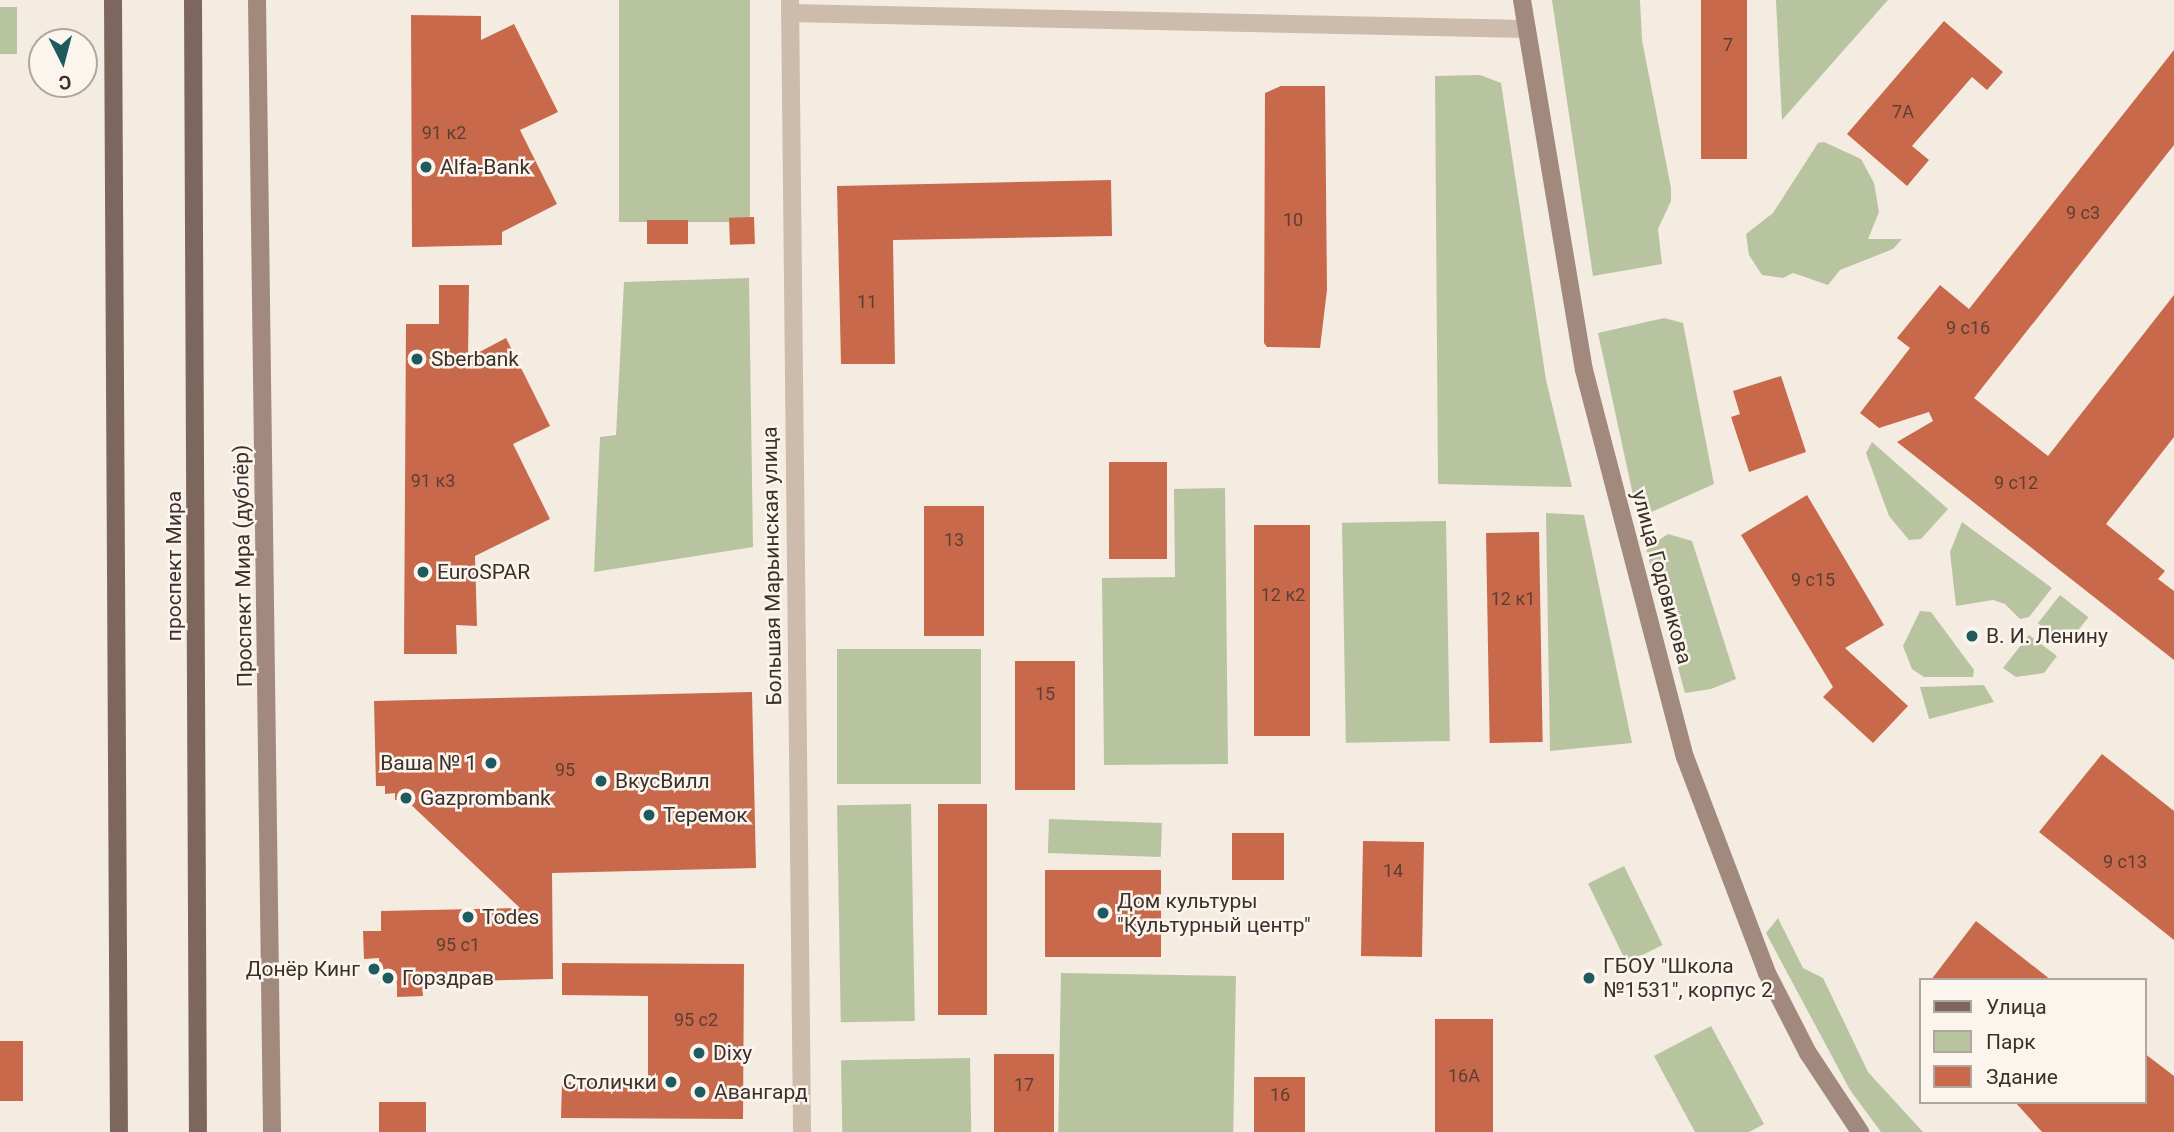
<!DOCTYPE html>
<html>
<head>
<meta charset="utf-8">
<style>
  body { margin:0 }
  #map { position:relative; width:2174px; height:1132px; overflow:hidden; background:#f4ebe1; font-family:Roboto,sans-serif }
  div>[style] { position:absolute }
  .green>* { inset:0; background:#b8c4a0; transform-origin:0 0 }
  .building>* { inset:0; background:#c8694b; transform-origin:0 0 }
  .street>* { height:18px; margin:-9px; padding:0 9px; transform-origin:9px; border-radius:9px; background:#cdbbac }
  .secondary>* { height:18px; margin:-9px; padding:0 9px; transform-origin:9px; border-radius:9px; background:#a18a7d }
  .primary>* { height:18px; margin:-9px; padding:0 9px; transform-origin:9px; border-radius:9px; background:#7d675c }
  .dots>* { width:19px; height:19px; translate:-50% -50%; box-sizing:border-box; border:4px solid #fbf5ee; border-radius:50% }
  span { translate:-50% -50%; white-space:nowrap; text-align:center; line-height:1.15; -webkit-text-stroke:5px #fbf5ee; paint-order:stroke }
  .number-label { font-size:18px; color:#5e3e33 }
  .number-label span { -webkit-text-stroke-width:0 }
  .poi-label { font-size:21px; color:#3b302b }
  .left { translate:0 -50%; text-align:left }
  .right { translate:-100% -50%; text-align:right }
  .street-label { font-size:21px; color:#3b302b }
  .legend { position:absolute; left:1919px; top:978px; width:228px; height:126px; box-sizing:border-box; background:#fbf5ee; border:2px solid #aea6a0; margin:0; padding:9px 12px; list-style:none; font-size:21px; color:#3b302b }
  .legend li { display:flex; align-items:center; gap:14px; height:35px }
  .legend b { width:35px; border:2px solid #aea6a0 }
  .north { position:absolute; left:28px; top:28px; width:70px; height:70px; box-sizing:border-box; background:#fbf5ee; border:2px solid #aea6a0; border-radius:50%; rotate:174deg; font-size:19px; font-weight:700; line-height:28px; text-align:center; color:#3b302b }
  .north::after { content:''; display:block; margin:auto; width:24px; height:32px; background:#1f5a5e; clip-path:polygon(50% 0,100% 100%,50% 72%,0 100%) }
</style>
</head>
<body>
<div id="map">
  <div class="green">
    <i style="left:619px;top:0;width:131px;height:222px"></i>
    <i style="clip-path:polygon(1552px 0,1640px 0,1642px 40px,1671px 188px,1671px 201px,1658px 229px,1662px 264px,1593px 276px)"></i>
    <i style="clip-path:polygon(1776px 0,1888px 0,1782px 120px)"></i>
    <i style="left:0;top:7px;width:17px;height:47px"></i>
    <i style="clip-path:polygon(1480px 75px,1501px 83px,1546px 380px,1572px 487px,1438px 484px,1435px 76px)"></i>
    <i style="clip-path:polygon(1824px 142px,1861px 159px,1874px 183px,1879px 212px,1868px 239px,1902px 239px,1893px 249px,1840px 270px,1828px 285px,1793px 273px,1783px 278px,1762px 275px,1749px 255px,1746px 234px,1773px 213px,1818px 143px)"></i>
    <i style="clip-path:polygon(749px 278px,753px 547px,594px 572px,600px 437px,616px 435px,624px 282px)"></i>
    <i style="clip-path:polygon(1664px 318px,1683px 323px,1714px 484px,1638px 518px,1598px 333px)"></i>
    <i style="clip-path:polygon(1872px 442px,1948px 509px,1921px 539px,1909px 540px,1889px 516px,1866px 453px)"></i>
    <i style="clip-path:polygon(1225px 488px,1228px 764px,1104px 765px,1102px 578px,1175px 577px,1174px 489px)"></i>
    <i style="clip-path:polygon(1546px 513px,1584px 515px,1632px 743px,1550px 751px)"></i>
    <i style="left:1446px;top:521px;width:220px;height:104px;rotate:89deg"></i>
    <i style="clip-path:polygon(1962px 522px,2052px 588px,2029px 617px,2020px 619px,2005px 604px,1993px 600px,1956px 606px,1950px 552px)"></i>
    <i style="clip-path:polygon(1668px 534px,1692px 541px,1736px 679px,1711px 689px,1685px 693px,1646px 549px)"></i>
    <i style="left:2060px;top:595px;width:36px;height:36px;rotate:38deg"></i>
    <i style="clip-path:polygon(1920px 611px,1931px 612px,1974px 670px,1973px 677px,1924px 677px,1912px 669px,1903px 646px)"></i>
    <i style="clip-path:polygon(2029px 635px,2057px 656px,2044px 673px,2016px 677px,2003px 668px)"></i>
    <i style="left:981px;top:649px;width:135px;height:144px;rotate:90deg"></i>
    <i style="clip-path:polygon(1984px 685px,1994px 702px,1929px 719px,1920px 687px)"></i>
    <i style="left:911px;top:804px;width:217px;height:74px;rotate:89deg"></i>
    <i style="left:1049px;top:819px;width:113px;height:34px;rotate:2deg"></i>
    <i style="left:1624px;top:866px;width:88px;height:40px;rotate:64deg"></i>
    <i style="clip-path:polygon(1778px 918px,1803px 968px,1823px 978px,1868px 1072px,1923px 1132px,1881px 1132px,1850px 1090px,1766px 933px)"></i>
    <i style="left:1061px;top:973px;width:175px;height:159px;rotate:1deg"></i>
    <i style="clip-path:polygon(1711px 1026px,1764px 1124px,1749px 1132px,1695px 1132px,1654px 1056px)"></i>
    <i style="left:970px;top:1058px;width:74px;height:129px;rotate:89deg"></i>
  </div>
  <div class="building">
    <i style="left:1701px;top:0;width:46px;height:159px"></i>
    <i style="clip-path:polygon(411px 15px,481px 16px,481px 40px,514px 24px,558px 112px,520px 130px,557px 204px,502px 232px,502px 245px,412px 247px)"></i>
    <i style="clip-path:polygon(1944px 21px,2003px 72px,1987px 90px,1972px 77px,1912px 146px,1929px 160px,1907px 186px,1847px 134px)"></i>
    <i style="clip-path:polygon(2174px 50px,2174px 145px,1974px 398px,2048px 456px,2174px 295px,2174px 437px,2106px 524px,2165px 571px,2158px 579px,2174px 591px,2174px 660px,1897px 442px,1933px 421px,1929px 412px,1879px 428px,1860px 413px,1910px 348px,1897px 338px,1940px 285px,1969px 309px)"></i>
    <i style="clip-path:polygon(1281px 86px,1325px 86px,1327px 290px,1320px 348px,1267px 347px,1264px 343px,1265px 93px)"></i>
    <i style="clip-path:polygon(1111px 180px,1112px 236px,893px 240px,895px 364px,841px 364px,837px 186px)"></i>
    <i style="left:754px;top:217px;width:27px;height:25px;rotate:88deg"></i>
    <i style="left:688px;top:220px;width:24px;height:41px;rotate:90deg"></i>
    <i style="clip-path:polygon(439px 285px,469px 285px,468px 358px,506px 338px,550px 426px,513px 444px,550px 519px,475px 556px,477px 626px,456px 625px,457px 654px,404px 654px,406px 324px,439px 324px)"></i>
    <i style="clip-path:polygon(1781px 376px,1806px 452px,1749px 472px,1731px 417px,1740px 414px,1733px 391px)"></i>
    <i style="left:1109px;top:462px;width:58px;height:97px"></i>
    <i style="clip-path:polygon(1807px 495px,1884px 625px,1845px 648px,1908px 706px,1873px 743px,1823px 697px,1833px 687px,1741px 535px)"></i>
    <i style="left:924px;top:506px;width:60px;height:130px"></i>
    <i style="left:1254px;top:525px;width:56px;height:211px"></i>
    <i style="left:1539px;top:532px;width:210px;height:53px;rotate:89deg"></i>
    <i style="left:1015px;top:661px;width:60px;height:129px"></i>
    <i style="clip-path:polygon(752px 692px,756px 868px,552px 873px,553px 979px,422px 982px,423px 996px,397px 997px,397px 983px,379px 983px,379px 958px,364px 959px,363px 931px,381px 931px,381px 911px,520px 908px,405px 799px,395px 800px,395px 793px,385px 794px,385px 786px,376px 786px,374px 701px)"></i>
    <i style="clip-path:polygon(2102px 754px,2174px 811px,2174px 940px,2039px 832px)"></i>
    <i style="left:987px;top:804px;width:211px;height:49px;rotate:90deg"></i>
    <i style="left:1232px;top:833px;width:52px;height:47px"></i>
    <i style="left:1363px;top:841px;width:61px;height:115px;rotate:1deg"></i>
    <i style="left:1045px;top:870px;width:116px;height:87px"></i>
    <i style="clip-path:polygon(1976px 921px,2051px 980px,1931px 980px)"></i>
    <i style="clip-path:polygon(562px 963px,744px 964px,743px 1119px,561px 1118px,562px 1082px,648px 1082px,648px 996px,562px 995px)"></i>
    <i style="left:1435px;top:1019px;width:58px;height:113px"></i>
    <i style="left:0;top:1041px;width:23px;height:60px"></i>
    <i style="clip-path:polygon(2144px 1053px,2174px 1076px,2174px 1132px,2042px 1132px,2015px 1102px,2144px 1102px)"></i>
    <i style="left:994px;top:1054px;width:60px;height:78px"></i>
    <i style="left:1254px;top:1077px;width:51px;height:55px"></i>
    <i style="left:379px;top:1102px;width:47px;height:30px"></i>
  </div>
  <div class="street">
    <i style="left:790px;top:0;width:1132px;rotate:89.39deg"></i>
    <i style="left:790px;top:13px;width:737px;rotate:1.24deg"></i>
  </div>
  <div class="secondary">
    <i style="left:257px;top:0;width:1132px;rotate:89.24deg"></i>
    <i style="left:1522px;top:0;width:375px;rotate:80.5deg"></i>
    <i style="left:1584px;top:370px;width:400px;rotate:75.4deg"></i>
    <i style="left:1685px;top:757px;width:231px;rotate:69.2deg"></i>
    <i style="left:1767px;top:973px;width:90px;rotate:62.9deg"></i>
    <i style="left:1808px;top:1053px;width:95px;rotate:56.6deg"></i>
  </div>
  <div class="primary">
    <i style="left:113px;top:0;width:1132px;rotate:89.7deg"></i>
    <i style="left:193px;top:0;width:1132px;rotate:89.75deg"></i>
  </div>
  <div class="dots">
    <i style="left:426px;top:167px;background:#1f5a5e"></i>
    <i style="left:417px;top:359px;background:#1f5a5e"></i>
    <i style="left:423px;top:572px;background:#1f5a5e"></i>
    <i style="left:1972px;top:636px;background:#1f5a5e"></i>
    <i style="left:491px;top:763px;background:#1f5a5e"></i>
    <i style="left:601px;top:781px;background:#1f5a5e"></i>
    <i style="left:406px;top:798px;background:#1f5a5e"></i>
    <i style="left:649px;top:815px;background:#1f5a5e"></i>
    <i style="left:1103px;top:913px;background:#1f5a5e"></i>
    <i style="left:468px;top:917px;background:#1f5a5e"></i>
    <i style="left:374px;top:969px;background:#1f5a5e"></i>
    <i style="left:388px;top:978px;background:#1f5a5e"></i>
    <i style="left:1589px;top:978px;background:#1f5a5e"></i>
    <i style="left:699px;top:1053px;background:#1f5a5e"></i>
    <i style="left:671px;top:1082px;background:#1f5a5e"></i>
    <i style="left:700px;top:1092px;background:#1f5a5e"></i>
  </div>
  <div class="number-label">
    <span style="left:1728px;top:45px">7</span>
    <span style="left:1903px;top:112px">7А</span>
    <span style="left:444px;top:133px">91 к2</span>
    <span style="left:2083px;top:213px">9 с3</span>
    <span style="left:1293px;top:220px">10</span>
    <span style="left:867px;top:302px">11</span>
    <span style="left:1968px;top:328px">9 с16</span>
    <span style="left:433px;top:481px">91 к3</span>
    <span style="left:2016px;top:483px">9 с12</span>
    <span style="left:954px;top:540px">13</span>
    <span style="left:1813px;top:580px">9 с15</span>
    <span style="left:1283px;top:595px">12 к2</span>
    <span style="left:1513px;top:599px">12 к1</span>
    <span style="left:1045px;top:694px">15</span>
    <span style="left:565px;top:770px">95</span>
    <span style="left:2125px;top:862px">9 с13</span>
    <span style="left:1393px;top:871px">14</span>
    <span style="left:458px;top:945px">95 с1</span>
    <span style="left:696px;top:1020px">95 с2</span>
    <span style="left:1464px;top:1076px">16А</span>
    <span style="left:1024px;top:1085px">17</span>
    <span style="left:1280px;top:1095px">16</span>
  </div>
  <div class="poi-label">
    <span class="left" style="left:440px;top:167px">Alfa-Bank</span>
    <span class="left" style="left:431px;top:359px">Sberbank</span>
    <span class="left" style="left:437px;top:572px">EuroSPAR</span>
    <span class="left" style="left:1986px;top:636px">В. И. Ленину</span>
    <span class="right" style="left:477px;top:763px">Ваша № 1</span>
    <span class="left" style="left:615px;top:781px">ВкусВилл</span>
    <span class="left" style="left:420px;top:798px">Gazprombank</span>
    <span class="left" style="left:663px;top:815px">Теремок</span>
    <span class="left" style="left:1117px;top:913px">Дом культуры<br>"Культурный центр"</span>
    <span class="left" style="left:482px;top:917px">Todes</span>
    <span class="left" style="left:1603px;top:978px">ГБОУ "Школа<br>№1531", корпус 2</span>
    <span class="right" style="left:360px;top:969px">Донёр Кинг</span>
    <span class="left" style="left:402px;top:978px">Горздрав</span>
    <span class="left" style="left:713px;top:1053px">Dixy</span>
    <span class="right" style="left:657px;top:1082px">Столички</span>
    <span class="left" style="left:714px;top:1092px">Авангард</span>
  </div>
  <div class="street-label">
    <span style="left:174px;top:566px;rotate:-90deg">проспект Мира</span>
    <span style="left:243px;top:566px;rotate:-91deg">Проспект Мира (дублёр)</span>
    <span style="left:772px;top:566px;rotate:-91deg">Большая Марьинская улица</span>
    <span style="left:1662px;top:577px;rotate:75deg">улица Годовикова</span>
  </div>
  <ul class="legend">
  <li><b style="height:9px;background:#7d675c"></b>Улица</li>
  <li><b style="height:19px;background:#b8c4a0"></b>Парк</li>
  <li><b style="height:19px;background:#c8694b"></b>Здание</li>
  </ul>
  <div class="north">С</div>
</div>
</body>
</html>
